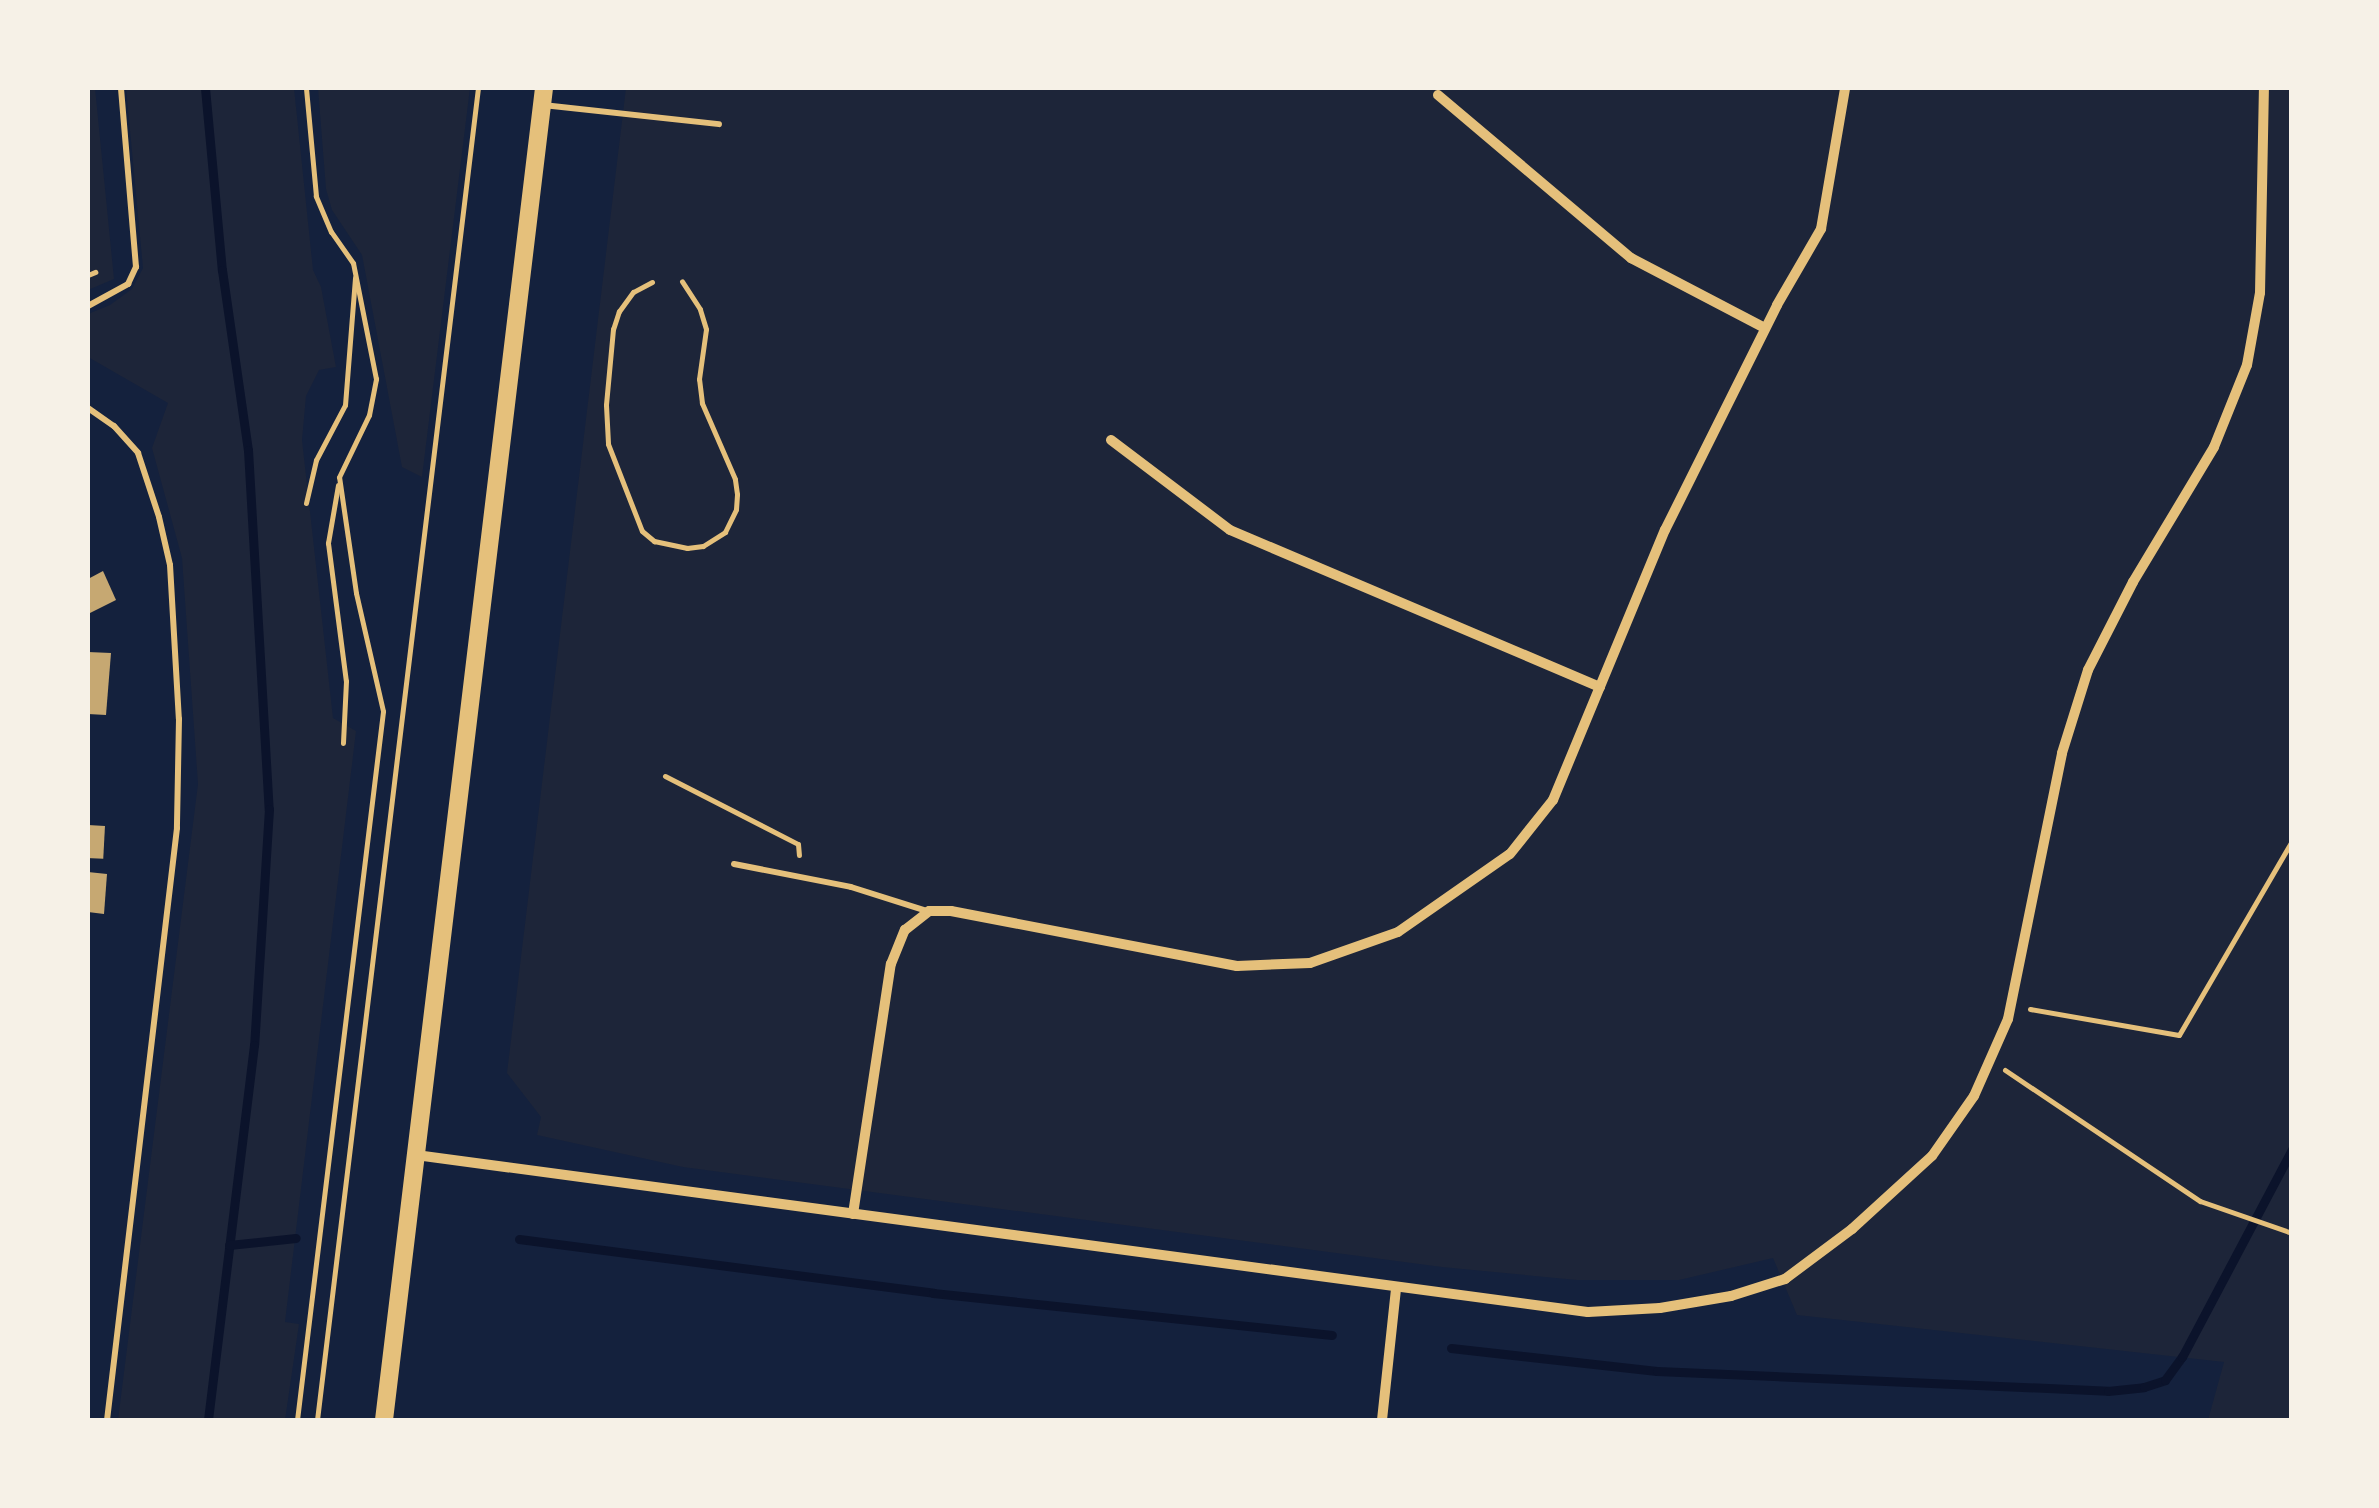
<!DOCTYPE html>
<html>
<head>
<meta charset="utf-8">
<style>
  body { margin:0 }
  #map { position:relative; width:2379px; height:1508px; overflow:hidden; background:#14213d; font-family:"Times New Roman",serif }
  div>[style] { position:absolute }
  .green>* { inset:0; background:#1d2539 }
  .stream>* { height:9px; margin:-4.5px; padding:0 4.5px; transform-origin:4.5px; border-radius:4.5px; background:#0b132b }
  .building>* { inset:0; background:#c6a872; transform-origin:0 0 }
  .path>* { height:5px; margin:-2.5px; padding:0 2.5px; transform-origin:2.5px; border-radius:2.5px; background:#e5c07b }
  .service>* { height:6px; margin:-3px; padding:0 3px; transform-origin:3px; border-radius:3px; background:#e5c07b }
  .minor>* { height:10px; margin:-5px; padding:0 5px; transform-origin:5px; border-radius:5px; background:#e5c07b }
  .secondary>* { height:18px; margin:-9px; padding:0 9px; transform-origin:9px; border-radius:9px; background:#e5c07b }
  span { translate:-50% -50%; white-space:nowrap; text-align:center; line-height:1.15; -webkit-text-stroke:8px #f6f1e7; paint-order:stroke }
  .frame { position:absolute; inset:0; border:90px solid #f6f1e7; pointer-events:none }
</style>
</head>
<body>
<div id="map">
  <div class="green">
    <i style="clip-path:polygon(88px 88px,95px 88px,114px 279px,88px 290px)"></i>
    <i style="clip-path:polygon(126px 88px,294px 88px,313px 270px,321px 287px,336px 367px,319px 370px,306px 396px,302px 440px,333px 718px,356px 731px,285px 1322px,299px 1324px,285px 1420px,118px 1420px,198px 784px,182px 558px,152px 448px,168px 403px,88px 357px,88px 314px,110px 305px,132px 289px,143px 268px)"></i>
    <i style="clip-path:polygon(318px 88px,470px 88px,422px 477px,402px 467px,362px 255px,332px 210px,326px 189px)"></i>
    <i style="clip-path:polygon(626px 88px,2291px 88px,2291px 1420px,2208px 1420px,2224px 1362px,1797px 1315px,1773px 1258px,1679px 1280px,1577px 1280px,1442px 1267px,683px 1167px,537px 1135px,541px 1117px,507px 1073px)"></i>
  </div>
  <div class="stream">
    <i style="left:205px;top:88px;width:183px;rotate:84.7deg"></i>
    <i style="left:222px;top:270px;width:182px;rotate:81.8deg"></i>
    <i style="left:248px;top:450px;width:360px;rotate:86.7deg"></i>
    <i style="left:269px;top:809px;width:236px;rotate:93.6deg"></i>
    <i style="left:254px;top:1045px;width:378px;rotate:97deg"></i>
    <i style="left:519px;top:1239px;width:418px;rotate:7.4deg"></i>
    <i style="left:933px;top:1293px;width:401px;rotate:6deg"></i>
    <i style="left:229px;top:1245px;width:67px;rotate:-6deg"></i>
    <i style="left:1451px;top:1348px;width:207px;rotate:6.4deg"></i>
    <i style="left:1657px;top:1371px;width:451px;rotate:2.5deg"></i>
    <i style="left:2108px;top:1391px;width:36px;rotate:-6deg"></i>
    <i style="left:2144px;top:1387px;width:22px;rotate:-18deg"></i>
    <i style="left:2165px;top:1380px;width:29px;rotate:-54deg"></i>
    <i style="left:2182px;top:1357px;width:235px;rotate:-62.1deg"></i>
  </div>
  <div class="building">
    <i style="clip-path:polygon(103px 571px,116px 600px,88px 614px,88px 579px)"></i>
    <i style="clip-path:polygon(88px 652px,111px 653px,106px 715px,88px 714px)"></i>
    <i style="left:88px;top:825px;width:17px;height:33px;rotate:3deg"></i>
    <i style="clip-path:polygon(88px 872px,107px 874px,104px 914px,88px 912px)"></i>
  </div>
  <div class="path">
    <i style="left:88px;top:275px;width:8px;rotate:-23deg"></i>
    <i style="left:652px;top:282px;width:21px;rotate:152deg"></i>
    <i style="left:633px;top:292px;width:24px;rotate:126deg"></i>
    <i style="left:619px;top:311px;width:19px;rotate:108deg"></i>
    <i style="left:613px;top:329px;width:76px;rotate:95.3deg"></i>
    <i style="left:606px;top:405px;width:39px;rotate:87deg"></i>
    <i style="left:608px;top:444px;width:93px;rotate:68.7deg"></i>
    <i style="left:642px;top:531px;width:16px;rotate:40deg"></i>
    <i style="left:654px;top:541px;width:34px;rotate:12deg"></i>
    <i style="left:687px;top:548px;width:16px;rotate:-7deg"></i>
    <i style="left:703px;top:546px;width:26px;rotate:-32deg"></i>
    <i style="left:725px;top:532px;width:25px;rotate:-64deg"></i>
    <i style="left:736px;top:509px;width:15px;rotate:-86deg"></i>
    <i style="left:737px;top:494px;width:15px;rotate:-98deg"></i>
    <i style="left:735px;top:479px;width:83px;rotate:-113.5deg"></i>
    <i style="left:702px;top:403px;width:24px;rotate:-97deg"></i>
    <i style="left:699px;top:379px;width:50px;rotate:-82deg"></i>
    <i style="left:706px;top:329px;width:21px;rotate:-107deg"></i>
    <i style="left:700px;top:309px;width:33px;rotate:-123deg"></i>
    <i style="left:338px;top:485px;width:59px;rotate:99.8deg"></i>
    <i style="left:328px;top:543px;width:139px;rotate:82.6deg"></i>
    <i style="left:346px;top:681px;width:62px;rotate:92.8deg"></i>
    <i style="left:306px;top:503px;width:44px;rotate:-76.9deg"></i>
    <i style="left:316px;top:460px;width:62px;rotate:-62.2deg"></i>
    <i style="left:345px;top:405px;width:128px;rotate:-85.5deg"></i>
    <i style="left:665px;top:776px;width:149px;rotate:27.1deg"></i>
    <i style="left:798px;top:844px;width:11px;rotate:85deg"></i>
    <i style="left:2030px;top:1009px;width:151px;rotate:9.9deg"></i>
    <i style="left:2179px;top:1035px;width:225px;rotate:-59.8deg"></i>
    <i style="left:2005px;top:1070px;width:235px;rotate:33.9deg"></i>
    <i style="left:2200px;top:1201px;width:97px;rotate:19.2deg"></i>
    <i style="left:297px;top:1420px;width:714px;rotate:-83.08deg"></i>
    <i style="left:383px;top:711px;width:121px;rotate:-102.9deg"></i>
    <i style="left:356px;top:593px;width:117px;rotate:-98.3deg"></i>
    <i style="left:339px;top:477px;width:69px;rotate:-64.2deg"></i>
    <i style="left:369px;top:415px;width:37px;rotate:-79deg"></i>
    <i style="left:376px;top:379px;width:118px;rotate:-101.2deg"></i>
    <i style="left:353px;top:263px;width:38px;rotate:-125deg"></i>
    <i style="left:331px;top:232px;width:39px;rotate:-113deg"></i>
    <i style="left:316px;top:196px;width:108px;rotate:-95.3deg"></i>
    <i style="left:317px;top:1420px;width:1342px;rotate:-83.11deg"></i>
  </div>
  <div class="service">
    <i style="left:543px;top:105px;width:177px;rotate:6.2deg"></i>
    <i style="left:88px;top:306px;width:46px;rotate:-28.8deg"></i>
    <i style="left:128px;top:284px;width:19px;rotate:-65deg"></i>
    <i style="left:136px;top:267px;width:180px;rotate:-94.8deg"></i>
    <i style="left:88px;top:408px;width:32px;rotate:35deg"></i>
    <i style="left:114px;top:426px;width:36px;rotate:48deg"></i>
    <i style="left:138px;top:453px;width:67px;rotate:71.8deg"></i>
    <i style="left:159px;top:517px;width:49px;rotate:77.1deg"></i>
    <i style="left:170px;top:565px;width:154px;rotate:86.7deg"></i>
    <i style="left:179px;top:719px;width:109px;rotate:91.1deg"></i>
    <i style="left:177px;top:828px;width:596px;rotate:96.74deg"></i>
    <i style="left:734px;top:864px;width:119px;rotate:11.1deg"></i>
    <i style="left:851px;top:887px;width:80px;rotate:17.5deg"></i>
  </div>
  <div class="minor">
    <i style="left:1438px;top:95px;width:253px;rotate:40.2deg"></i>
    <i style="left:1631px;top:258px;width:151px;rotate:27.6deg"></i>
    <i style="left:1111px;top:440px;width:149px;rotate:37.1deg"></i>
    <i style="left:1230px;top:530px;width:402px;rotate:23deg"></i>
    <i style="left:416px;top:1155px;width:1182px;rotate:7.63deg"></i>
    <i style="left:1588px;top:1312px;width:72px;rotate:-3.2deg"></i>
    <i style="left:1660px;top:1308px;width:72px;rotate:-9.6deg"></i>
    <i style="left:1731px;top:1296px;width:57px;rotate:-17.5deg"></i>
    <i style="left:1785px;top:1279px;width:84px;rotate:-36.7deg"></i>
    <i style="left:1852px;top:1229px;width:108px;rotate:-42.4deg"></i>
    <i style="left:1932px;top:1156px;width:73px;rotate:-55deg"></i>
    <i style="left:1974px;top:1096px;width:84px;rotate:-66.2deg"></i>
    <i style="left:2008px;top:1019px;width:271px;rotate:-78.5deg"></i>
    <i style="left:2062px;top:753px;width:87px;rotate:-72.6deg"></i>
    <i style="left:2088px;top:670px;width:99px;rotate:-62.9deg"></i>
    <i style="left:2133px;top:582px;width:157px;rotate:-59deg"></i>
    <i style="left:2214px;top:447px;width:88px;rotate:-68.1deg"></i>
    <i style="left:2247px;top:365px;width:73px;rotate:-79.8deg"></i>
    <i style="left:2260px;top:293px;width:205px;rotate:-88.9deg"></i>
    <i style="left:853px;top:1214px;width:253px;rotate:-81.4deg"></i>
    <i style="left:891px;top:964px;width:37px;rotate:-68deg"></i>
    <i style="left:905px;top:930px;width:31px;rotate:-38deg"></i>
    <i style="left:929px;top:911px;width:22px"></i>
    <i style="left:951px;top:911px;width:291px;rotate:10.9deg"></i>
    <i style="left:1237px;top:966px;width:73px;rotate:-2.4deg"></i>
    <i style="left:1310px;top:963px;width:93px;rotate:-19.4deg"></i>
    <i style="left:1398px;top:932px;width:136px;rotate:-34.9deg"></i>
    <i style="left:1510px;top:854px;width:69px;rotate:-51.5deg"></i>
    <i style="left:1553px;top:800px;width:292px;rotate:-67.5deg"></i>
    <i style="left:1665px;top:530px;width:251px;rotate:-63.5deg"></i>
    <i style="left:1777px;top:305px;width:88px;rotate:-59.9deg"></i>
    <i style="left:1821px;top:229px;width:143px;rotate:-80.3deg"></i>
    <i style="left:1382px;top:1420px;width:133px;rotate:-83.9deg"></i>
  </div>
  <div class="secondary">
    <i style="left:384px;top:1420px;width:1342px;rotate:-83.15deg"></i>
  </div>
  <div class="frame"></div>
</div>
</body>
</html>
